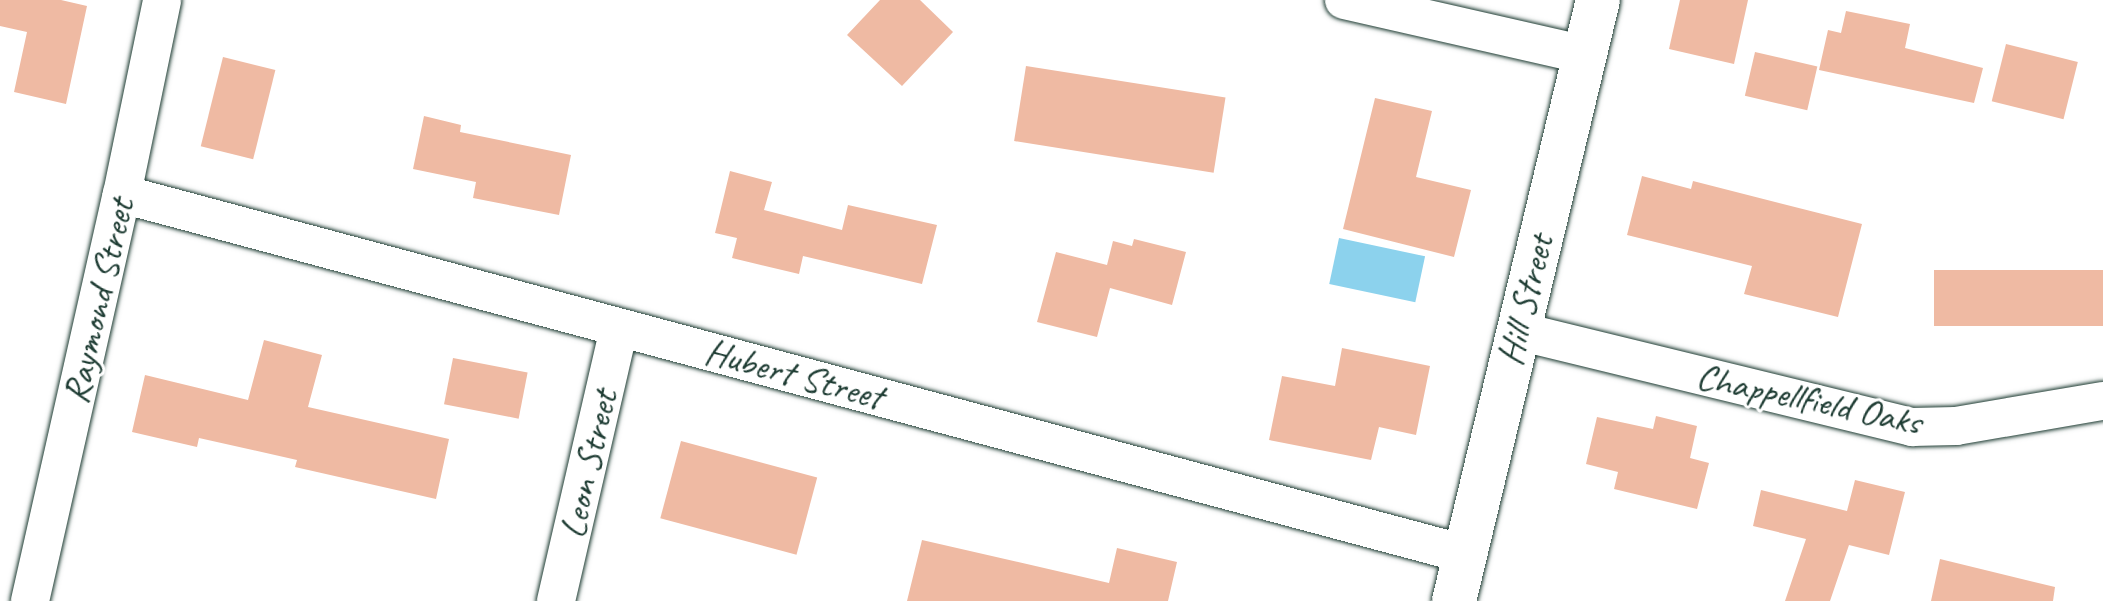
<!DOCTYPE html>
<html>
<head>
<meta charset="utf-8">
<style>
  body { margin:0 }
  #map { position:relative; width:2103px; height:601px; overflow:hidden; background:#fff; font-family:Caveat,sans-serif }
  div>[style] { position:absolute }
  .water>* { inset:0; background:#8cd2ed; transform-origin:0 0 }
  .building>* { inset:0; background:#efbaa3; transform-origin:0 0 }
  .roads { filter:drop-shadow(0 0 2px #1f3d34) drop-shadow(0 0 2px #1f3d34) }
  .street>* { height:38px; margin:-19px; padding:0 19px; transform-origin:19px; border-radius:19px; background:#fff }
  .secondary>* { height:44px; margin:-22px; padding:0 22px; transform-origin:22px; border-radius:22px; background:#fff }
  span { translate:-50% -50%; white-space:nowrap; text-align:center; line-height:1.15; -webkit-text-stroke:6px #fff; paint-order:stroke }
  .street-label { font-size:38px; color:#1f3d34 }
</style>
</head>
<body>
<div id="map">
  <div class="water">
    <i style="left:1339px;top:238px;width:88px;height:47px;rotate:12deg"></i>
  </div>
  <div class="building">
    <i style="clip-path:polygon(0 0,61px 0,87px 6px,66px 104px,14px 92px,27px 32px,0 26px)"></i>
    <i style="clip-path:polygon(880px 0,920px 0,953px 32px,902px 86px,847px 35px)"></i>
    <i style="clip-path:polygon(1680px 0,1748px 0,1734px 64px,1669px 49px)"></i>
    <i style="clip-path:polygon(1846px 11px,1910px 24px,1905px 48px,1983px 68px,1974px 103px,1819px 70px,1828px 30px,1841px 33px)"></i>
    <i style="left:2006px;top:44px;width:74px;height:59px;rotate:14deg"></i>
    <i style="left:1755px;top:52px;width:64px;height:45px;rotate:13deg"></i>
    <i style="left:223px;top:57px;width:54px;height:92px;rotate:14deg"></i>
    <i style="left:1026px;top:66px;width:202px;height:76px;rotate:9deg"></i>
    <i style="clip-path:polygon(1375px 98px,1432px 111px,1416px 177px,1471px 190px,1454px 257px,1343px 229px)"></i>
    <i style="clip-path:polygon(424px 116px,461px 125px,460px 132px,571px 155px,559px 215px,473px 198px,476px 182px,413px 169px)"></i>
    <i style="clip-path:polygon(730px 171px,772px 182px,764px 210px,842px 230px,848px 205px,937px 225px,922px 284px,803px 256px,799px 274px,732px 258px,737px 238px,715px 233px)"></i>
    <i style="clip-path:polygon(1642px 176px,1691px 189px,1693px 181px,1862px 224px,1838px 317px,1744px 294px,1752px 266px,1627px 235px)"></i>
    <i style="clip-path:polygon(1134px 239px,1186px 252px,1172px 305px,1110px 288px,1097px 337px,1037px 322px,1056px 252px,1107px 265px,1113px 241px,1132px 246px)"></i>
    <i style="left:2103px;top:270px;width:56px;height:169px;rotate:90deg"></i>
    <i style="clip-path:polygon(264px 340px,322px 355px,308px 407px,449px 439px,436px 499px,295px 467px,297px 460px,199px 438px,197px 447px,132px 432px,145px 375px,248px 400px)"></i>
    <i style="clip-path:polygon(1342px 348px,1430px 366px,1416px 435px,1379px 427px,1371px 460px,1269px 440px,1282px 376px,1335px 386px)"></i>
    <i style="left:453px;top:358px;width:76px;height:47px;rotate:11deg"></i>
    <i style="clip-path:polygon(1656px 416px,1697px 426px,1690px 458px,1709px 463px,1697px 509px,1614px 489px,1618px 472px,1586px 464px,1597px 417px,1653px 429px)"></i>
    <i style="left:681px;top:441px;width:141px;height:80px;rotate:15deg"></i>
    <i style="clip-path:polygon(1855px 480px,1905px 492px,1889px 555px,1849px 545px,1830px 601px,1785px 601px,1806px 539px,1753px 526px,1761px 490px,1847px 511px)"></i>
    <i style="clip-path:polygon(922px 540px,1109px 583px,1117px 548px,1177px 562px,1168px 601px,907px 601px)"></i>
    <i style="clip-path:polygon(1940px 559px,2055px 587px,2053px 601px,1931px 601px)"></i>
  </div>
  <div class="roads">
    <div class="street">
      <i style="left:1344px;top:0;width:248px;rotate:12.8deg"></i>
      <i style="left:122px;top:194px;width:1390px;rotate:15.01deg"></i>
      <i style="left:1518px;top:331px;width:406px;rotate:13.7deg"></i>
      <i style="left:1912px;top:427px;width:44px;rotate:-1.3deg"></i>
      <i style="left:1956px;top:426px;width:149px;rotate:-9.7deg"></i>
      <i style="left:30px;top:601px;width:417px;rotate:-77.3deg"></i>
      <i style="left:122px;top:194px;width:198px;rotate:-78.3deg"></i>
      <i style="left:556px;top:601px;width:280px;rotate:-77deg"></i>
    </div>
    <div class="secondary">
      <i style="left:1454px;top:601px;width:618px;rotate:-76.53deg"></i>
    </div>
  </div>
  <div class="street-label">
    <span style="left:1525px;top:300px;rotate:-76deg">Hill Street</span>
    <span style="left:98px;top:301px;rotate:-77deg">Raymond Street</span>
    <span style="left:794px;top:374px;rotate:15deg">Hubert Street</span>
    <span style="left:1809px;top:399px;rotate:12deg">Chappellfield Oaks</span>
    <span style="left:588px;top:464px;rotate:-77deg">Leon Street</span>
  </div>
</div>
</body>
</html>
